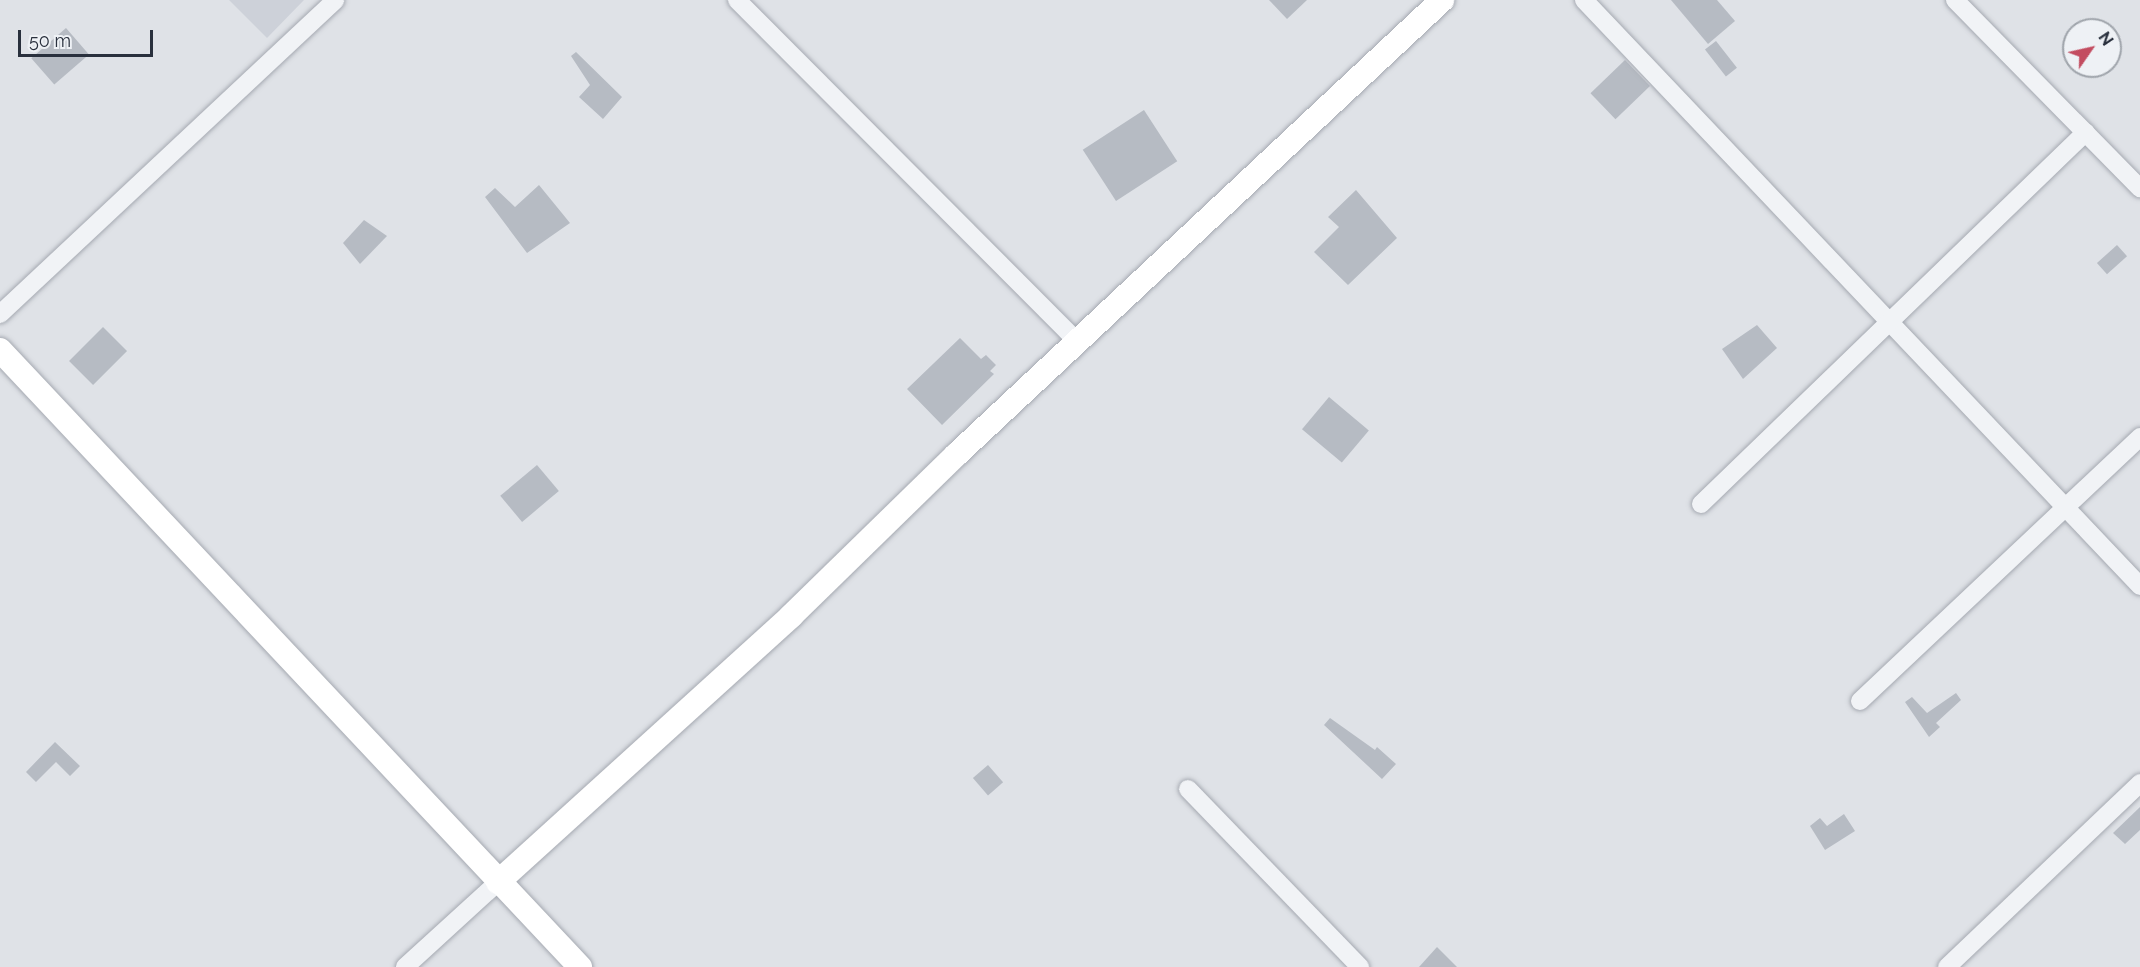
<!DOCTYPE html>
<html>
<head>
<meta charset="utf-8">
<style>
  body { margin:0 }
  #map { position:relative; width:2140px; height:967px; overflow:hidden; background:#dfe2e7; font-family:Raleway,sans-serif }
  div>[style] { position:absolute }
  .built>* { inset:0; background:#cdd1d9 }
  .building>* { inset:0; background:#b6bbc3; transform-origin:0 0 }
  .roads { filter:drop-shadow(0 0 2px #a5a9b1) drop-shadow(0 0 2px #a5a9b1) }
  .street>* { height:18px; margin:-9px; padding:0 9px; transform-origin:9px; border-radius:9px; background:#f1f3f6 }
  .secondary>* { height:24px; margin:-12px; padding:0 12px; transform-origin:12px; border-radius:12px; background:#fff }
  span { translate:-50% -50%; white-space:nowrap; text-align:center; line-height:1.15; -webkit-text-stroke:6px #eef1f5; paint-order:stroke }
  .north { position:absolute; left:2062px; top:18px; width:60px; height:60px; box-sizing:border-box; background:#eef1f5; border:2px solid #9fa4ab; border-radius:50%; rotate:56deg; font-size:16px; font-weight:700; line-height:24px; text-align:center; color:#29303d }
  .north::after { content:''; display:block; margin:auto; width:21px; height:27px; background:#c34c60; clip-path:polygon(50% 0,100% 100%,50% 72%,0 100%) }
  .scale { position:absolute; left:18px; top:30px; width:135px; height:27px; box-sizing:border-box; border:3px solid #29303d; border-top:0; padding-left:8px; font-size:18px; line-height:21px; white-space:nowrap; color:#29303d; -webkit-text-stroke:4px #eef1f5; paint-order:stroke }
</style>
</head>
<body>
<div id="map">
  <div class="built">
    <i style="clip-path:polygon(229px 0,304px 0,267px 38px)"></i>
  </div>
  <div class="building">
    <i style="clip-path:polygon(1269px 0,1307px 0,1287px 19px)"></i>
    <i style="clip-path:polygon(1671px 0,1717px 0,1735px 21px,1708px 44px)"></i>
    <i style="left:66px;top:28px;width:35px;height:46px;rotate:49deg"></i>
    <i style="left:1716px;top:41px;width:34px;height:14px;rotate:52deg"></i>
    <i style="clip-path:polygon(576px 52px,622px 97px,603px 119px,579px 97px,590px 85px,571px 56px)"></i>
    <i style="left:1625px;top:60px;width:36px;height:48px;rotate:46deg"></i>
    <i style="left:1144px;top:110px;width:61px;height:73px;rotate:57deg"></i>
    <i style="clip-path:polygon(539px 185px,570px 223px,527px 253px,485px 197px,495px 188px,515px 207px)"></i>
    <i style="clip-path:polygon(1356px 190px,1397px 238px,1348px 285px,1314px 252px,1339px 227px,1328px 217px)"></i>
    <i style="clip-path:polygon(364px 220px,387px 236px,360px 264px,343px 243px)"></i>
    <i style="left:2117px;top:245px;width:15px;height:27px;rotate:48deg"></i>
    <i style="clip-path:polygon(1757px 325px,1777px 348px,1743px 379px,1722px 349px)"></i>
    <i style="left:103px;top:327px;width:34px;height:48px;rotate:45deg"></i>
    <i style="clip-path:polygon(960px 338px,981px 359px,986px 355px,996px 365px,990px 371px,994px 374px,942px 425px,907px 389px)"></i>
    <i style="left:1329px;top:397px;width:52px;height:42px;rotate:40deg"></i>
    <i style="left:537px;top:465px;width:34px;height:48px;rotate:50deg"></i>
    <i style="clip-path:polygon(1956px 693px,1961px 700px,1936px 723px,1940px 727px,1929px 737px,1905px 702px,1912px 697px,1927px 713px)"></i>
    <i style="clip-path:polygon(1330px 718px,1375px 750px,1377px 747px,1396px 764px,1382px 779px,1324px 725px)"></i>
    <i style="clip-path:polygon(55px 742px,80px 766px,70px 776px,56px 762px,36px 782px,26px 772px)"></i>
    <i style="left:988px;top:765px;width:23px;height:20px;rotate:49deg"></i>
    <i style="clip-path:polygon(2140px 807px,2140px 830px,2125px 844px,2113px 833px)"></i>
    <i style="clip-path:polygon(1844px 814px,1855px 831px,1825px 850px,1810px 826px,1820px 818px,1827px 826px)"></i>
    <i style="clip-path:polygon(1437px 947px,1457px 967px,1419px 967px)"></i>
  </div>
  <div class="roads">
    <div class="street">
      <i style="left:737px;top:0;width:483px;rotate:45.1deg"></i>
      <i style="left:1584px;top:0;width:808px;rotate:46.5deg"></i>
      <i style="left:1955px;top:0;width:264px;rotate:45.5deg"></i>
      <i style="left:0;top:314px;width:459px;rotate:-43.1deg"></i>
      <i style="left:1701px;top:504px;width:535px;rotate:-44.02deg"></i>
      <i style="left:1860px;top:701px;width:385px;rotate:-43.3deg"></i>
      <i style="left:1188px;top:789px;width:248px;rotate:46deg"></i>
      <i style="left:405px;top:967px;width:126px;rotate:-42.4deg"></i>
      <i style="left:1947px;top:967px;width:267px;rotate:-43.6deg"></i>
    </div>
    <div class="secondary">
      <i style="left:0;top:350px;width:847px;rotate:46.77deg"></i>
      <i style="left:498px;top:882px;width:396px;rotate:-42.2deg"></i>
      <i style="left:791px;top:616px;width:231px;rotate:-44.3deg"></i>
      <i style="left:956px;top:455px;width:666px;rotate:-43.11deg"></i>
    </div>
  </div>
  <div class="north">N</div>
  <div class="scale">50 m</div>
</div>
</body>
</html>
